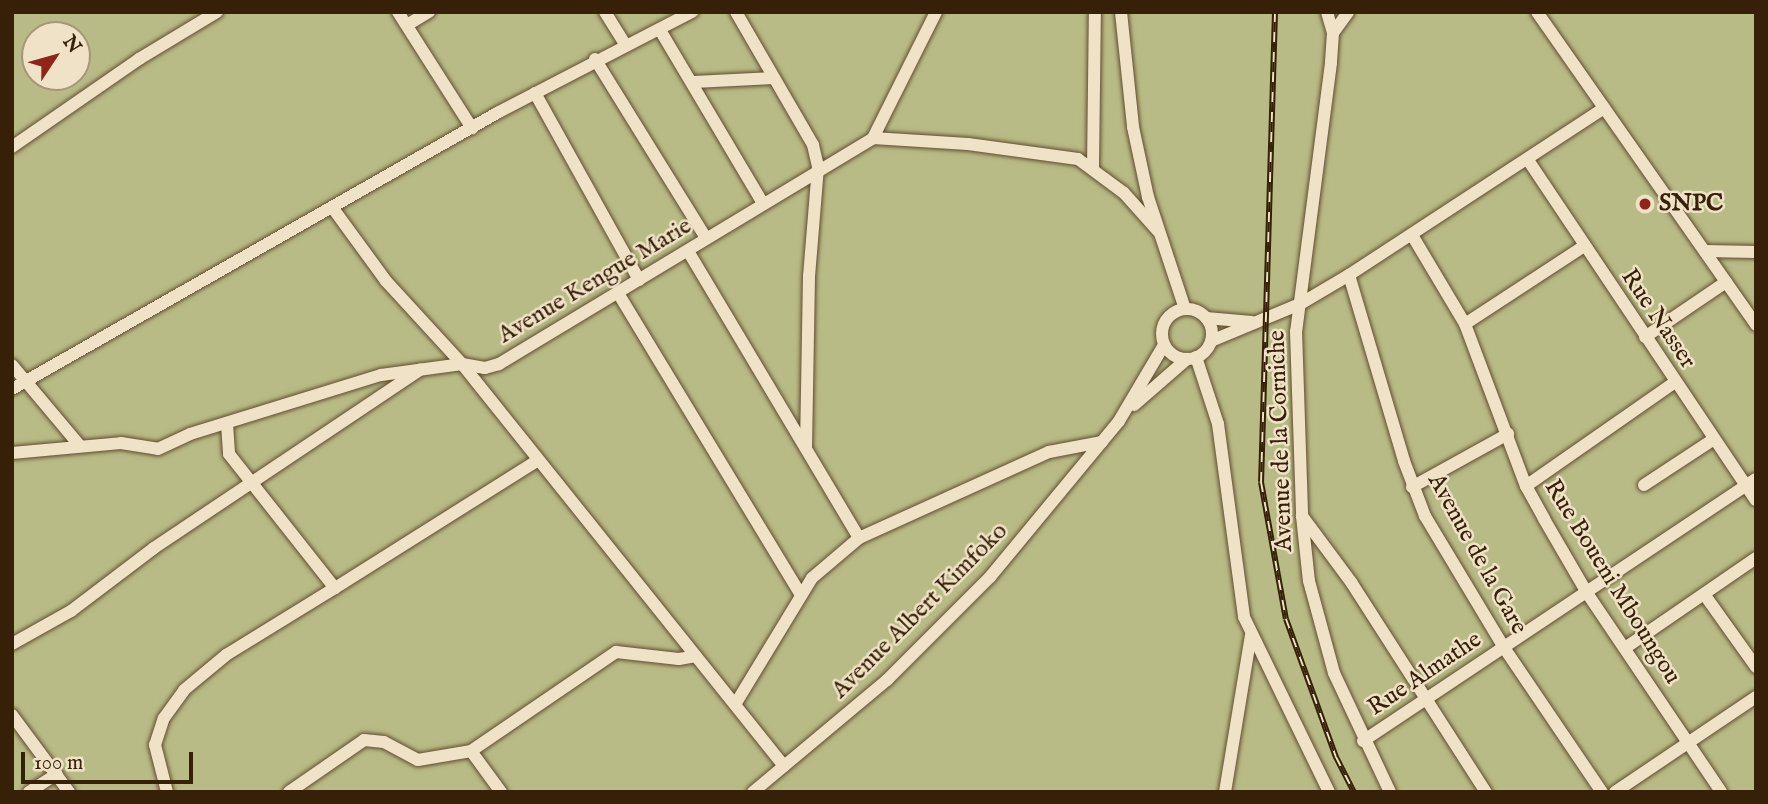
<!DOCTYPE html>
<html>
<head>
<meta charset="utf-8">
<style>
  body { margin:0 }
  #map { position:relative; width:1768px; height:804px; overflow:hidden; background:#e7d2a9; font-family:"IM FELL English",serif }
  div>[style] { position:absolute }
  .green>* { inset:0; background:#b9bb86 }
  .roads { filter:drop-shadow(0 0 2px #624d30) drop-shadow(0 0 2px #624d30) }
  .minor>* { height:12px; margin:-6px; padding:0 6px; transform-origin:6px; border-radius:6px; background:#efe2c7 }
  .minor>.ring { margin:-6px; padding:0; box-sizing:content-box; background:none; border:12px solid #efe2c7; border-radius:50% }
  .rail>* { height:6px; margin-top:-3px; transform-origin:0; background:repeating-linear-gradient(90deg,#efe2c7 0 10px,#362108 0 20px); box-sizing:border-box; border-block:2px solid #362108 }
  .dots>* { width:19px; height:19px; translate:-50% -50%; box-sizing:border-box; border:4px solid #efe2c7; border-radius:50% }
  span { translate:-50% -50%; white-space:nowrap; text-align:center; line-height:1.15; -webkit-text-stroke:5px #efe2c7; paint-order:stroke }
  .poi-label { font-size:24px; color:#362108; font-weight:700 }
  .left { translate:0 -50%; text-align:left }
  .street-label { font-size:24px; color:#362108 }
  .frame { position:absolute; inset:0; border:14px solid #362108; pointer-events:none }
  .north { position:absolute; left:21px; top:21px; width:70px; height:70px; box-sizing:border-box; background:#efe2c7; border:2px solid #a5957b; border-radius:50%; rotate:54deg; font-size:19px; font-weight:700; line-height:28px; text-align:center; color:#362108 }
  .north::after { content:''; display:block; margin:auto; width:24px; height:32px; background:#8f2418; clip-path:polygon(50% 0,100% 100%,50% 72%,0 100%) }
  .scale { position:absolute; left:21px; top:752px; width:172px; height:32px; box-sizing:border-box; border:4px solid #362108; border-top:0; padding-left:9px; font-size:21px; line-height:24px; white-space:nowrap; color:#362108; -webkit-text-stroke:5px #efe2c7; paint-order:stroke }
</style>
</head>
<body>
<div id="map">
  <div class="green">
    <i style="clip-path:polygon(evenodd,12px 12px,1756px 12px,1756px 792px,12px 792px,12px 12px,35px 35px,77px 35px,77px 77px,35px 77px,35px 35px)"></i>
  </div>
  <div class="roads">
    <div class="minor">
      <i style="left:398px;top:12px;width:138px;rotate:57.5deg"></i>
      <i style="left:605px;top:12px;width:39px;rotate:58deg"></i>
      <i style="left:736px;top:12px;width:154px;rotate:59.9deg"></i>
      <i style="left:813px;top:145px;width:23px;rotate:77deg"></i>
      <i style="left:818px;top:167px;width:109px;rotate:94.7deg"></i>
      <i style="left:809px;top:276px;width:172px;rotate:91deg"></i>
      <i style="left:1121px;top:12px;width:116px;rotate:84deg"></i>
      <i style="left:1133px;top:127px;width:72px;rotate:77.9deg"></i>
      <i style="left:1148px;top:197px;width:118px;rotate:71.7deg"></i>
      <i style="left:1327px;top:12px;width:22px;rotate:74deg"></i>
      <i style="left:1333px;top:33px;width:30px;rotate:94deg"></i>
      <i style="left:1331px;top:63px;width:270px;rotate:97.4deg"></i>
      <i style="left:1296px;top:331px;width:185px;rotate:88.1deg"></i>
      <i style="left:1302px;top:516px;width:65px;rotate:83.9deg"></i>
      <i style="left:1309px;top:581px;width:95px;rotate:74.8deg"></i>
      <i style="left:1334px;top:673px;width:132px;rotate:64.8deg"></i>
      <i style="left:1537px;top:12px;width:382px;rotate:55deg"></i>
      <i style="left:407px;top:25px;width:26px;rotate:-31deg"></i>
      <i style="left:660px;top:30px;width:200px;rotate:59.3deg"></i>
      <i style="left:1333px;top:33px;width:26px;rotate:-54deg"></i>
      <i style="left:595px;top:59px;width:211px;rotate:58.2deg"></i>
      <i style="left:694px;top:82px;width:80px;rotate:-2.9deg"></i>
      <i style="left:535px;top:93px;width:214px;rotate:60.9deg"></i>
      <i style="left:873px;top:138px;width:141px;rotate:-63.4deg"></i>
      <i style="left:12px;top:147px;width:155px;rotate:-34.7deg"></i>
      <i style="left:139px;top:59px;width:91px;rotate:-31.1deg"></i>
      <i style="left:1528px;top:160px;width:409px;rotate:56.2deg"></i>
      <i style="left:1093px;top:167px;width:155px;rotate:-89.3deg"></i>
      <i style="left:332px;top:207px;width:92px;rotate:53.9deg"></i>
      <i style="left:386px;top:281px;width:113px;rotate:47.5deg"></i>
      <i style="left:462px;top:364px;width:515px;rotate:51.31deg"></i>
      <i style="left:1412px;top:235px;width:104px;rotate:59.2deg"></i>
      <i style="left:1465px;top:324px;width:173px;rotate:69.4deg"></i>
      <i style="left:1526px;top:486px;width:38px;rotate:61deg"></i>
      <i style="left:1544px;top:519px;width:86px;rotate:59.8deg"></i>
      <i style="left:1587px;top:593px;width:240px;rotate:56deg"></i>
      <i style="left:688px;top:251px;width:334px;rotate:59.2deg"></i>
      <i style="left:1705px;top:251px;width:51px;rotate:1.1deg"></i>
      <i style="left:1349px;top:275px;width:194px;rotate:73.5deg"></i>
      <i style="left:1404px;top:461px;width:59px;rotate:69.1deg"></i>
      <i style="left:1425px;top:516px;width:152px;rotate:59deg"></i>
      <i style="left:1503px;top:646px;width:176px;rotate:55.9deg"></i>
      <i style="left:618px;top:293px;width:353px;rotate:58.8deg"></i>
      <i class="ring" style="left:1162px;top:309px;width:38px;height:38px"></i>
      <i style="left:1206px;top:318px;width:46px;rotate:5deg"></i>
      <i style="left:1465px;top:324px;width:142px;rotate:-33.2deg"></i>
      <i style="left:1645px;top:337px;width:98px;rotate:-34.2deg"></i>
      <i style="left:1211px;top:341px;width:96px;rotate:-22.6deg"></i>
      <i style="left:1300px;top:304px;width:57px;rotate:-30.6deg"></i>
      <i style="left:1349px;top:275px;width:305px;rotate:-33.2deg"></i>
      <i style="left:1196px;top:357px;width:71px;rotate:71.8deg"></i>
      <i style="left:1218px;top:424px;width:195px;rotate:82.3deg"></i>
      <i style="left:1244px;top:617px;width:195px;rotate:64.1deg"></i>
      <i style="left:12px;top:365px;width:106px;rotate:50deg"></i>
      <i style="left:12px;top:389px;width:558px;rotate:-29.64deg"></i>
      <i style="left:497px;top:113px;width:220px;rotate:-27.4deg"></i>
      <i style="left:1134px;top:405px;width:70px;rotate:-41deg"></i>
      <i style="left:227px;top:424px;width:30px;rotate:86deg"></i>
      <i style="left:229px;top:454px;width:171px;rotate:51.7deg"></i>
      <i style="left:335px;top:588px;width:239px;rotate:-32.2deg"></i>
      <i style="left:12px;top:453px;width:109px;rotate:-5.2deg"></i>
      <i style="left:121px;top:443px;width:37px;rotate:9deg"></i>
      <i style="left:158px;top:449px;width:35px;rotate:-25deg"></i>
      <i style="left:190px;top:434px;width:200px;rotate:-17.2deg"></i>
      <i style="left:381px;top:375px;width:82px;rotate:-7.7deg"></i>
      <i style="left:462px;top:364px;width:23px;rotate:10deg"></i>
      <i style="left:485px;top:368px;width:15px;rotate:-16deg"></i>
      <i style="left:499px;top:364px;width:437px;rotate:-31.1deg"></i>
      <i style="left:873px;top:138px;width:95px;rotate:3.6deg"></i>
      <i style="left:968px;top:144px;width:111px;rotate:7.8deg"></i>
      <i style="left:1078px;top:159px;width:57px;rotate:36.5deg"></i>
      <i style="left:1124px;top:193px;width:51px;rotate:48.2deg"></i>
      <i style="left:1644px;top:485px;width:84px;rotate:-33.3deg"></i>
      <i style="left:1526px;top:486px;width:182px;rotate:-34.9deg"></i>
      <i style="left:1412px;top:487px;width:110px;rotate:-28.9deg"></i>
      <i style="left:1302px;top:516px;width:82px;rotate:53.4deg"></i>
      <i style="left:1351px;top:582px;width:250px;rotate:57.3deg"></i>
      <i style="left:1704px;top:594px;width:90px;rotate:54.5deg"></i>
      <i style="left:12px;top:644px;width:68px;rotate:-29.2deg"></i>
      <i style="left:71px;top:611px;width:104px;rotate:-37.2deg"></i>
      <i style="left:154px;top:548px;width:321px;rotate:-33.8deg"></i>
      <i style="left:1625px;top:648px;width:159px;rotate:-34.5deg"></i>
      <i style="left:736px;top:703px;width:146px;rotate:-58.7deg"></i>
      <i style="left:812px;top:578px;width:62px;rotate:-40.4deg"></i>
      <i style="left:859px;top:538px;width:209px;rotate:-24.4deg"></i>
      <i style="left:1049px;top:452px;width:54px;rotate:-10.7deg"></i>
      <i style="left:12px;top:715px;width:96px;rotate:53.5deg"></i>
      <i style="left:1363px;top:741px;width:472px;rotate:-33.7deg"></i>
      <i style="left:471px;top:751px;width:51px;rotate:53.8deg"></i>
      <i style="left:29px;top:792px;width:33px;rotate:-33deg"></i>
      <i style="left:167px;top:792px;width:49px;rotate:-104.3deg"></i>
      <i style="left:155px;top:745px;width:28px;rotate:-72deg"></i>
      <i style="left:164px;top:718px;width:34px;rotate:-54deg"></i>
      <i style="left:184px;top:690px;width:55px;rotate:-39.8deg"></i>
      <i style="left:226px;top:655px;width:128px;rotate:-31.6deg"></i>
      <i style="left:289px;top:792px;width:91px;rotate:-34.7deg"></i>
      <i style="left:364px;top:740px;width:20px;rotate:6deg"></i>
      <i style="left:384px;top:742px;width:38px;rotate:28deg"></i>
      <i style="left:418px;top:760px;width:54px;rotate:-9.6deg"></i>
      <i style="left:471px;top:751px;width:176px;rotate:-34.3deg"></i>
      <i style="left:616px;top:652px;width:63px;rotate:6.3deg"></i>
      <i style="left:679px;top:659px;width:17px;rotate:-10deg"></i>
      <i style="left:753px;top:792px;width:175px;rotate:-39.9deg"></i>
      <i style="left:887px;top:680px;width:146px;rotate:-45deg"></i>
      <i style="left:990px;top:577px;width:202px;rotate:-50.4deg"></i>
      <i style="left:1119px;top:421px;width:88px;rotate:-59.4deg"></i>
      <i style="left:1225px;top:792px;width:159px;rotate:-80.6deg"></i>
      <i style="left:1615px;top:792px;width:170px;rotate:-34deg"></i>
    </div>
  </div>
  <div class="rail">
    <i style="left:1275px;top:12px;width:470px;rotate:91.7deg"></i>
    <i style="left:1261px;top:482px;width:139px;rotate:79.7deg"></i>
    <i style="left:1286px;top:619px;width:147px;rotate:70.1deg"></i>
    <i style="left:1336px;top:757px;width:39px;rotate:63deg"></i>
  </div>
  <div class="dots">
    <i style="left:1645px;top:204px;background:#8f2418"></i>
  </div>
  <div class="poi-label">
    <span class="left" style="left:1659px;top:204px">SNPC</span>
  </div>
  <div class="street-label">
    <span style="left:595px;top:281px;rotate:-31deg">Avenue Kengue Marie</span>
    <span style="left:1658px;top:319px;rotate:56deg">Rue Nasser</span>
    <span style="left:1281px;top:441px;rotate:-92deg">Avenue de la Corniche</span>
    <span style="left:1477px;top:554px;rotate:61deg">Avenue de la Gare</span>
    <span style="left:1612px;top:582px;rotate:58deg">Rue Boueni Mboungou</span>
    <span style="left:920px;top:611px;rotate:-45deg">Avenue Albert Kimfoko</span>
    <span style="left:1425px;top:674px;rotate:-34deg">Rue Almathe</span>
  </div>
  <div class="frame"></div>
  <div class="north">N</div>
  <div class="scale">100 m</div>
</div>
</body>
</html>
